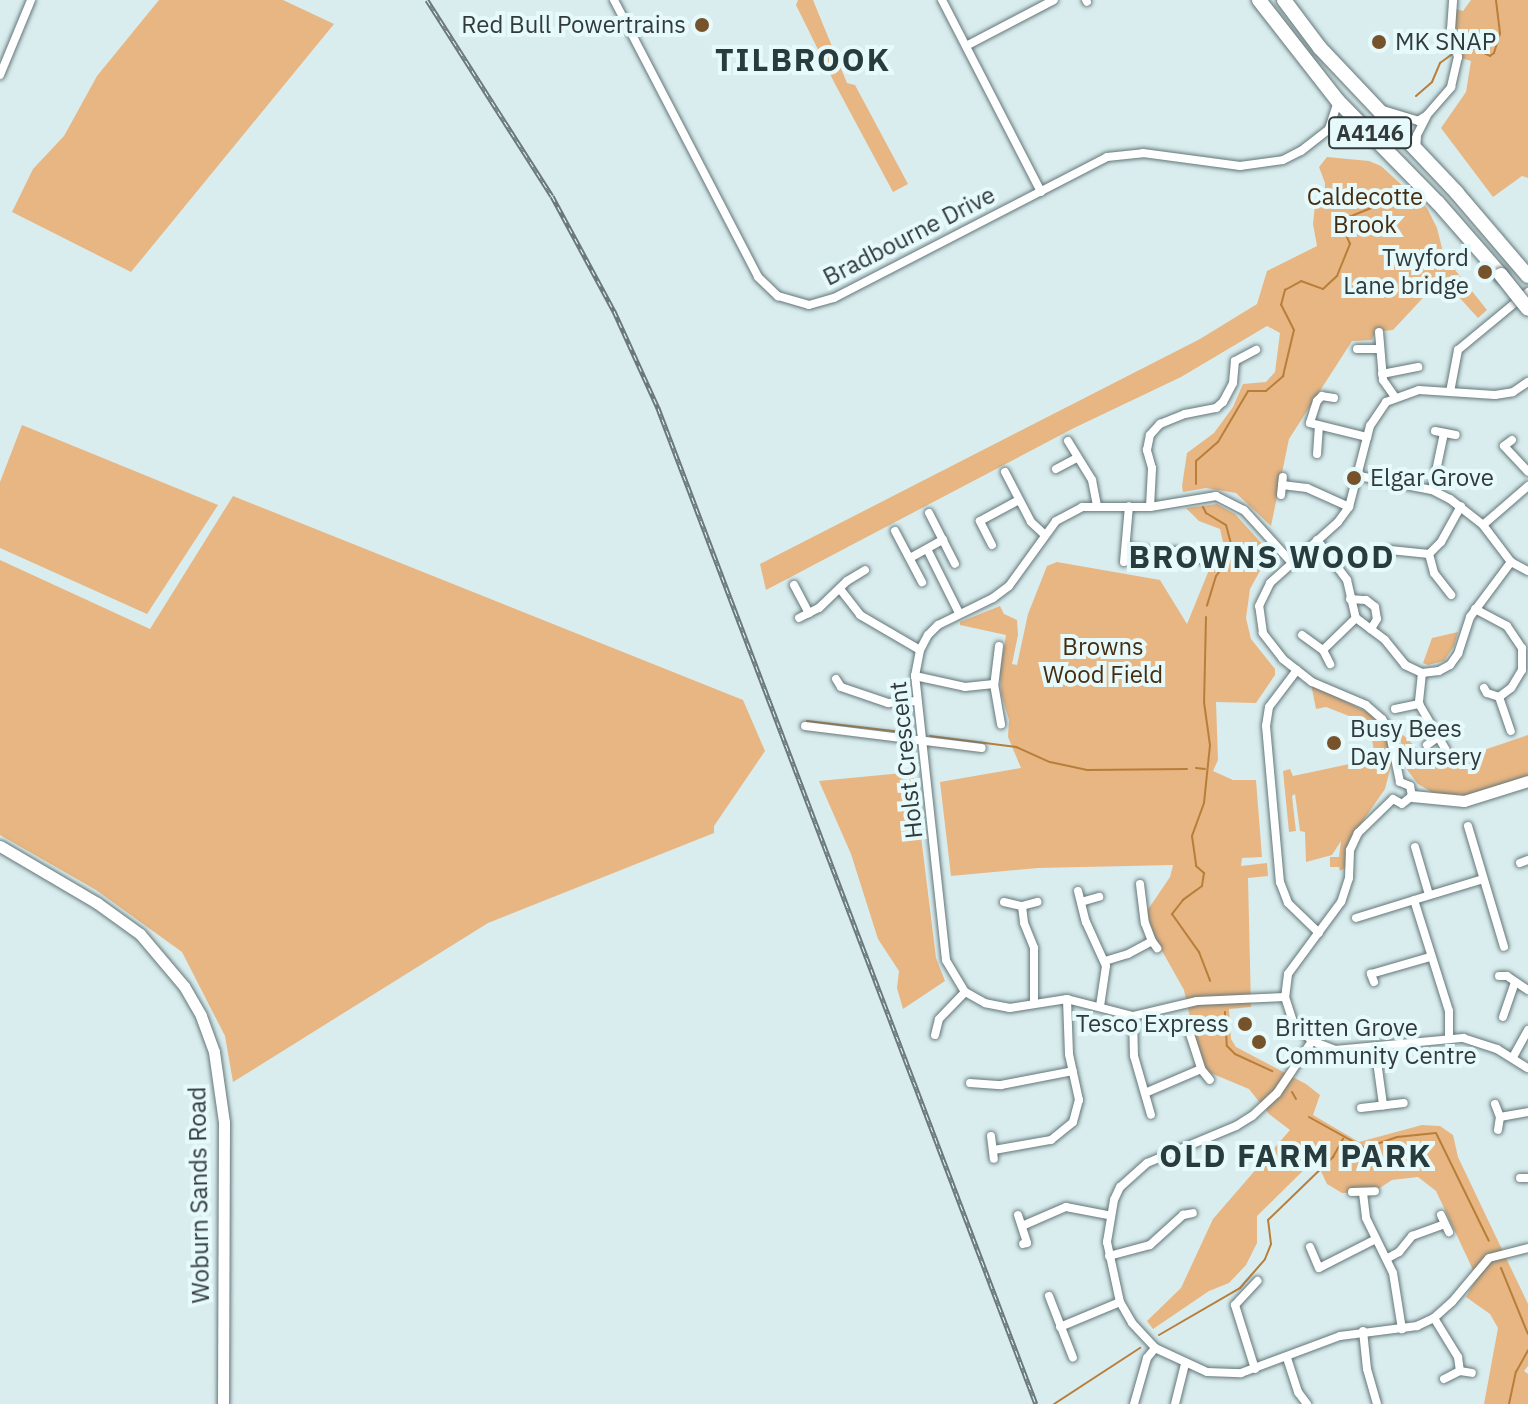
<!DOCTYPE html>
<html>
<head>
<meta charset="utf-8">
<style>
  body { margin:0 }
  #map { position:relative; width:1528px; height:1404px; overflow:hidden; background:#d9edef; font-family:"IBM Plex Sans",sans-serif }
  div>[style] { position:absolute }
  .green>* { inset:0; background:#e7b683 }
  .stream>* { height:2px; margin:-1px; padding:0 1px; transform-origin:1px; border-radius:1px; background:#b87e3a }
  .roads { filter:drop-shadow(0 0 2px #647678) drop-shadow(0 0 2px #647678) }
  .street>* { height:8px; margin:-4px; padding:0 4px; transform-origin:4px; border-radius:4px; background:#fff }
  .secondary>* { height:11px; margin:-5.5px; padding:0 5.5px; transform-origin:5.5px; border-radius:5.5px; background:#fff }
  .highway>* { height:14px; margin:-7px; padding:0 7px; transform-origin:7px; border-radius:7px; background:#fff }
  .rail>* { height:5px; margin-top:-2.5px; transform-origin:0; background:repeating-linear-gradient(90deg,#e6fafc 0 6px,#6c797a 0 12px); box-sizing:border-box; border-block:2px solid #6c797a }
  .bridges { filter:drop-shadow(0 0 2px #647678) drop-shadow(0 0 2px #647678) }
  .highway-bridge>* { height:14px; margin:-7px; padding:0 7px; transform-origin:7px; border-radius:7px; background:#fff }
  .dots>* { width:22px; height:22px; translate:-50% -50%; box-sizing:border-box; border:4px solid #e6fafc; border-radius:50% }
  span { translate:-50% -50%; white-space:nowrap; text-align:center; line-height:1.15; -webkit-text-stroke:8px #e6fafc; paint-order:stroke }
  .shield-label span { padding:2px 6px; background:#e6fafc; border:2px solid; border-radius:6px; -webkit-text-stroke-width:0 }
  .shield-label { font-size:22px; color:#323a3b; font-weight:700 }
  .poi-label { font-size:24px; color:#323a3b }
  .right { translate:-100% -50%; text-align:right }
  .left { translate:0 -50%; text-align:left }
  .park-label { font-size:24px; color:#462d10 }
  .street-label { font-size:24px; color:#323a3b }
  .district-label { font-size:32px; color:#2a3b3d; font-weight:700; letter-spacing:2px }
</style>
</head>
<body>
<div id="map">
  <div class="green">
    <i style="clip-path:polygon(159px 0,283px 0,334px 24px,131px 272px,12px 212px,33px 169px,64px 136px,97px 76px)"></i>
    <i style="clip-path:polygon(798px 0,813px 0,847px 83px,855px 85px,908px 184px,893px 192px,835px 84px,796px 5px)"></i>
    <i style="clip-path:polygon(1471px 0,1528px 0,1528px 178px,1522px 176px,1493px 197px,1441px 128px,1466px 92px,1471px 61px,1458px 57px,1452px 8px,1463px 11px)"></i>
    <i style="clip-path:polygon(1327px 157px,1369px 161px,1381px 166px,1427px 208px,1437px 228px,1444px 256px,1487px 310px,1478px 318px,1447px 284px,1434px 286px,1393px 330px,1375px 332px,1372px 340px,1352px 341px,1289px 439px,1271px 526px,1236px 493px,1206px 488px,1183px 492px,1182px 486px,1187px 453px,1214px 433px,1233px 407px,1243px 384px,1266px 382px,1275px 372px,1280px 333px,1267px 326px,1181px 377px,1074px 428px,766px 590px,760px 564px,1200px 339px,1257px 304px,1267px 271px,1317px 246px,1313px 224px,1316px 196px,1325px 190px,1325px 183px,1319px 167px)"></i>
    <i style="clip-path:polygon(22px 425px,218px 505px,147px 614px,0 548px,0 482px)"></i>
    <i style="clip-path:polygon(233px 496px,743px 700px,765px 751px,714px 826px,714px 833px,488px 923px,233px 1082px,225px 1036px,182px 952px,96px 890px,0 835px,0 560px,150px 629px)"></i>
    <i style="clip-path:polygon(1217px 504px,1235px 514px,1274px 557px,1261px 569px,1250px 589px,1246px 618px,1251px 639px,1275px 669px,1275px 675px,1256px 703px,1216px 702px,1218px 760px,1213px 771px,1233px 780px,1256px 780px,1262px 857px,1242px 858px,1241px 866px,1267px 863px,1268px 876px,1248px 878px,1251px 1007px,1229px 1009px,1231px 1039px,1236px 1047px,1306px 1084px,1320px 1095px,1313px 1115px,1359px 1142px,1422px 1125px,1440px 1126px,1453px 1135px,1458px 1157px,1528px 1304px,1528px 1366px,1524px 1371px,1528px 1374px,1528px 1404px,1484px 1404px,1498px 1328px,1490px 1314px,1466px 1297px,1476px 1280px,1474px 1272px,1436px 1191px,1418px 1177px,1392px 1180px,1375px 1191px,1342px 1193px,1327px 1184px,1315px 1159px,1257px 1216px,1257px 1243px,1246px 1265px,1229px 1283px,1209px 1291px,1153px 1329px,1147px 1321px,1181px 1288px,1213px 1219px,1290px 1130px,1269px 1114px,1249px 1089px,1201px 1069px,1184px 990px,1152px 933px,1147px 911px,1170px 877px,1173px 865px,1038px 868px,951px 876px,940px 782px,1021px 768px,1008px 737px,1009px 720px,1001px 693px,1000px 672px,1006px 635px,960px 625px,960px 622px,1000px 606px,1004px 614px,1017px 620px,1018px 635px,1012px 664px,1017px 665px,1028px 614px,1047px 566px,1057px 562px,1160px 580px,1187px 624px,1209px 570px,1225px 551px,1220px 529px,1199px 521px,1186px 508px)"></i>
    <i style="clip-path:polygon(1458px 632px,1454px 646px,1444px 661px,1428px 665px,1423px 663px,1432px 638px)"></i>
    <i style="clip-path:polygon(1311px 684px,1371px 714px,1385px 731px,1392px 762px,1385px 789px,1351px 838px,1346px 867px,1340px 871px,1339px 867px,1330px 867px,1330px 857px,1339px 857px,1341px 841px,1332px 855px,1306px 862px,1305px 832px,1300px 831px,1295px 794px,1292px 796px,1296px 831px,1289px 832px,1283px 771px,1290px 769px,1293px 776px,1373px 759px,1374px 751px,1371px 734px,1362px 721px,1326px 707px,1316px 709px)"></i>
    <i style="clip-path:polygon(1398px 730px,1420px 751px,1443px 758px,1469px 755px,1528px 735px,1528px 777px,1467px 795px,1435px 794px,1418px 784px,1402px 763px,1406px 761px)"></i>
    <i style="clip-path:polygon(913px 772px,936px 958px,945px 981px,903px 1009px,897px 988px,899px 971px,878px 939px,851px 854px,819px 781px)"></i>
  </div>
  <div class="stream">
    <i style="left:1462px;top:50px;width:9px;rotate:-18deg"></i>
    <i style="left:1471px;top:47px;width:21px;rotate:25deg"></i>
    <i style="left:1490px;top:56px;width:5px;rotate:-37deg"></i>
    <i style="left:1494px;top:53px;width:21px;rotate:-73deg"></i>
    <i style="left:1500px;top:33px;width:33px;rotate:-97deg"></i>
    <i style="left:1416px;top:96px;width:21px;rotate:-41deg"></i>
    <i style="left:1432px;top:82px;width:21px;rotate:-67deg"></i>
    <i style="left:1440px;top:63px;width:14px;rotate:-36deg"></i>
    <i style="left:1196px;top:484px;width:23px;rotate:-90deg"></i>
    <i style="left:1196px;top:461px;width:29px;rotate:-41deg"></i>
    <i style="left:1218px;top:442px;width:59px;rotate:-59.5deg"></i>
    <i style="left:1248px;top:391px;width:18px"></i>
    <i style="left:1266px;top:391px;width:23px;rotate:-41deg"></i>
    <i style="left:1283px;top:376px;width:47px;rotate:-76.6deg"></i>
    <i style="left:1294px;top:330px;width:28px;rotate:-117deg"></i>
    <i style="left:1281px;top:305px;width:16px;rotate:-75deg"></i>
    <i style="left:1285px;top:290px;width:18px;rotate:-29deg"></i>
    <i style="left:1301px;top:281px;width:23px;rotate:20deg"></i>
    <i style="left:1323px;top:289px;width:19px;rotate:-43deg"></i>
    <i style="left:1337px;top:276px;width:35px;rotate:-68deg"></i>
    <i style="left:1350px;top:244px;width:21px;rotate:-113deg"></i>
    <i style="left:1342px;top:225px;width:6px;rotate:-72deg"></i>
    <i style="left:1344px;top:219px;width:38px;rotate:-22deg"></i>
    <i style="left:1379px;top:205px;width:21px;rotate:3deg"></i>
    <i style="left:1400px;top:206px;width:6px;rotate:-31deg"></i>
    <i style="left:1203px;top:507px;width:7px;rotate:63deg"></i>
    <i style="left:1206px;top:513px;width:23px;rotate:31deg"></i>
    <i style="left:1226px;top:525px;width:28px;rotate:75deg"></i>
    <i style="left:1233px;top:552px;width:29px;rotate:125deg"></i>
    <i style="left:1216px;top:576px;width:31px;rotate:107deg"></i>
    <i style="left:1206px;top:617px;width:85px;rotate:91.3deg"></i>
    <i style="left:1204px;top:702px;width:43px;rotate:82.1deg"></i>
    <i style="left:1210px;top:745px;width:58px;rotate:95.9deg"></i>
    <i style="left:1204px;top:803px;width:35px;rotate:110deg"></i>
    <i style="left:1192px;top:836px;width:30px;rotate:82deg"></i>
    <i style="left:1196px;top:866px;width:11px;rotate:41deg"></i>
    <i style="left:1204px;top:873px;width:13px;rotate:99deg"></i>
    <i style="left:1202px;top:886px;width:24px;rotate:144deg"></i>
    <i style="left:1183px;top:900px;width:18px;rotate:128deg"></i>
    <i style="left:1172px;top:914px;width:47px;rotate:54.6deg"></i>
    <i style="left:1199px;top:952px;width:31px;rotate:69deg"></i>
    <i style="left:807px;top:721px;width:104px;rotate:6.6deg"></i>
    <i style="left:930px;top:736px;width:87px;rotate:7.3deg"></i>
    <i style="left:1016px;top:747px;width:37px;rotate:24deg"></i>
    <i style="left:1050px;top:762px;width:38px;rotate:12deg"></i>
    <i style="left:1087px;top:770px;width:100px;rotate:-0.6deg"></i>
    <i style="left:1196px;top:768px;width:9px;rotate:6deg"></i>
    <i style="left:1225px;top:1012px;width:34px;rotate:87deg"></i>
    <i style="left:1227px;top:1046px;width:11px;rotate:45deg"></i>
    <i style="left:1235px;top:1054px;width:41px;rotate:24.7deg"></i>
    <i style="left:1292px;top:1092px;width:8px;rotate:60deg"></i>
    <i style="left:1309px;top:1117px;width:64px;rotate:29deg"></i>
    <i style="left:1365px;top:1148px;width:34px;rotate:-19deg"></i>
    <i style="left:1397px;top:1137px;width:39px;rotate:-6deg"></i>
    <i style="left:1436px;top:1133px;width:120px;rotate:63.9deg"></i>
    <i style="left:1501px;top:1268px;width:71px;rotate:67.8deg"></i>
    <i style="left:1159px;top:1335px;width:94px;rotate:-30.1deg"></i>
    <i style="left:1240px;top:1288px;width:38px;rotate:-49deg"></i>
    <i style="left:1265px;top:1259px;width:16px;rotate:-68deg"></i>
    <i style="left:1271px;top:1244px;width:24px;rotate:-97deg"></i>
    <i style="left:1268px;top:1220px;width:91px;rotate:-44.1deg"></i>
    <i style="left:1333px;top:1157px;width:21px;rotate:-61deg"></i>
    <i style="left:1054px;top:1404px;width:103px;rotate:-33.1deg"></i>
    <i style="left:1509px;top:1404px;width:33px;rotate:-78deg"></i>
    <i style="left:1516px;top:1372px;width:25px;rotate:-61deg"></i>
  </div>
  <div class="roads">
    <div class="street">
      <i style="left:614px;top:0;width:312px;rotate:62.5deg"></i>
      <i style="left:758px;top:277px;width:28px;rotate:44deg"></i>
      <i style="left:778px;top:296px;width:32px;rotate:16deg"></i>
      <i style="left:809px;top:305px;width:26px;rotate:-16deg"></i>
      <i style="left:834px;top:298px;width:307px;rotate:-27.3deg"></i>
      <i style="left:1107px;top:157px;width:36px;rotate:-6deg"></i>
      <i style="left:1143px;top:153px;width:98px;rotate:7.6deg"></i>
      <i style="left:1240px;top:166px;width:43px;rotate:-7.9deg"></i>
      <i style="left:1283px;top:160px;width:20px;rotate:-27deg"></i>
      <i style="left:1301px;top:151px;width:36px;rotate:-38deg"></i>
      <i style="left:1329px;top:129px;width:29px;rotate:-72deg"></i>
      <i style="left:942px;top:0;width:216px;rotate:62.7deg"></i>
      <i style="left:1086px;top:0;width:2px;rotate:63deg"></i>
      <i style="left:966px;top:46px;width:99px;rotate:-27.6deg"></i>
      <i style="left:0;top:75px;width:81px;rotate:-67.5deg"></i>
      <i style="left:1383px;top:110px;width:37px;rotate:17deg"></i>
      <i style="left:1418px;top:121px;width:9px;rotate:-32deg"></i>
      <i style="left:1329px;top:129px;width:16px"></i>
      <i style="left:1345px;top:129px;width:27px;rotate:17deg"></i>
      <i style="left:1416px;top:150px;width:15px;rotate:-86deg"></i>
      <i style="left:1417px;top:135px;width:22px;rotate:-63deg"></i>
      <i style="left:1427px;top:115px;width:37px;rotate:-49deg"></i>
      <i style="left:1451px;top:87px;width:31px;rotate:-77deg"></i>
      <i style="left:1458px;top:57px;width:28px;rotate:-105deg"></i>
      <i style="left:1451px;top:30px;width:30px;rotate:-86deg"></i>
      <i style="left:1379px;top:332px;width:48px;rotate:85.2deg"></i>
      <i style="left:1383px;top:380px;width:19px;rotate:55deg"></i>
      <i style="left:1357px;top:349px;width:23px"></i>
      <i style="left:1382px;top:374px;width:37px;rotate:-11deg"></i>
      <i style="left:1450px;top:392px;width:43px;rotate:-79.2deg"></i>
      <i style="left:1458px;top:350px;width:91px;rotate:-39.6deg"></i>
      <i style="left:1334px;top:398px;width:12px;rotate:-171deg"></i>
      <i style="left:1322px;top:396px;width:7px;rotate:135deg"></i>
      <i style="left:1317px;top:401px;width:23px;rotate:108deg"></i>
      <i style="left:1310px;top:423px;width:59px;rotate:13.8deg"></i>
      <i style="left:1435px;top:431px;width:21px;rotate:11deg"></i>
      <i style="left:1512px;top:440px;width:10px;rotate:143deg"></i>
      <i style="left:1504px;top:446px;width:35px;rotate:47deg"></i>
      <i style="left:1068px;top:441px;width:46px;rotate:58.4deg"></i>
      <i style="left:1092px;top:480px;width:25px;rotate:79deg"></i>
      <i style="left:1317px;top:454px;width:26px;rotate:-86deg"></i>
      <i style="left:1056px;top:469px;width:24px;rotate:-28deg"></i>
      <i style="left:1005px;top:472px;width:56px;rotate:62.5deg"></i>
      <i style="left:1031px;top:522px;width:18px;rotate:43deg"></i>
      <i style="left:1359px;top:476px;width:74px;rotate:10.9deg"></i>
      <i style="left:1432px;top:490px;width:20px;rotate:27deg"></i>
      <i style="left:1450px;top:499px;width:42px;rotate:38.2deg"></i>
      <i style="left:1483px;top:525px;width:46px;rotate:52.9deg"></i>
      <i style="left:1511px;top:562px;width:19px;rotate:28deg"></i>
      <i style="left:1282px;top:485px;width:25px;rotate:7deg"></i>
      <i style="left:1307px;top:488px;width:46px;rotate:24.3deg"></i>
      <i style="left:1432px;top:490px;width:58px;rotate:-78.1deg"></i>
      <i style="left:1281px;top:495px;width:18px;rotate:-84deg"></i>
      <i style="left:1150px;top:507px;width:39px;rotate:-87deg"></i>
      <i style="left:1152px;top:468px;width:19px;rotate:-106deg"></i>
      <i style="left:1147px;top:450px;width:15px;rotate:-79deg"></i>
      <i style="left:1150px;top:435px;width:15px;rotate:-48deg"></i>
      <i style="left:1160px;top:424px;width:27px;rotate:-22deg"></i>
      <i style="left:1185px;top:414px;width:32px;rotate:-11deg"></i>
      <i style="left:1216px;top:408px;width:9px;rotate:-41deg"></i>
      <i style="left:1223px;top:402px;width:21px;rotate:-62deg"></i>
      <i style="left:1233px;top:383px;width:22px;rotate:-85deg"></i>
      <i style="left:1235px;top:361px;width:24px;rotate:-28deg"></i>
      <i style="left:929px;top:513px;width:57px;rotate:63deg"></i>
      <i style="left:1483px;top:525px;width:60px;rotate:-40.9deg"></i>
      <i style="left:895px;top:531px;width:58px;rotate:62.1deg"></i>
      <i style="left:1317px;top:540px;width:50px;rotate:53.1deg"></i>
      <i style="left:1347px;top:580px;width:39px;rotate:77deg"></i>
      <i style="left:1356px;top:618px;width:36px;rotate:37deg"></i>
      <i style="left:1385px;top:640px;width:32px;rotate:51deg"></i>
      <i style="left:1405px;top:665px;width:19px;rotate:25deg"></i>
      <i style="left:1422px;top:673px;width:17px;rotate:-7deg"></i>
      <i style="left:1439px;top:671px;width:13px;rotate:-29deg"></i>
      <i style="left:1450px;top:665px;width:14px;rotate:-54deg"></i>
      <i style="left:1458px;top:654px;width:39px;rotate:-72deg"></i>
      <i style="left:1470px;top:617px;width:69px;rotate:-53.3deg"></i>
      <i style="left:992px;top:545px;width:27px;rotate:-117deg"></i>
      <i style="left:980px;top:521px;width:44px;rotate:-28.3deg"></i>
      <i style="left:1127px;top:547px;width:32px;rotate:11deg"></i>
      <i style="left:1158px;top:553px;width:19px;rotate:-6deg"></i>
      <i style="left:1177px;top:551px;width:31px;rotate:19deg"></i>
      <i style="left:927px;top:549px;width:72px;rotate:63.4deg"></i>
      <i style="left:1390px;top:550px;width:39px;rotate:6deg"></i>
      <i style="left:1429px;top:554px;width:17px;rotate:-45deg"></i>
      <i style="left:1441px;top:542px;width:41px;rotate:-60.9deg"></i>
      <i style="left:1429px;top:554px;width:20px;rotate:75deg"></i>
      <i style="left:1434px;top:573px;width:28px;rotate:52deg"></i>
      <i style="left:910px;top:558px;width:38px;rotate:-29deg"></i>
      <i style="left:1124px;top:562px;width:56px;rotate:-84.9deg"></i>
      <i style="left:794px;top:585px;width:32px;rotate:62deg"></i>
      <i style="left:840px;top:589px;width:33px;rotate:52deg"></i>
      <i style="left:860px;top:615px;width:69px;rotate:30.3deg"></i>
      <i style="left:1350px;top:599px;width:16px;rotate:4deg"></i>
      <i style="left:1366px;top:600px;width:11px;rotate:38deg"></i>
      <i style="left:1375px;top:607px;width:12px;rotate:81deg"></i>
      <i style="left:1377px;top:619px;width:12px;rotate:121deg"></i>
      <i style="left:1475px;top:609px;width:36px;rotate:28deg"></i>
      <i style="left:1507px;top:626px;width:27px;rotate:56deg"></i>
      <i style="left:1522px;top:648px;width:22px;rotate:90deg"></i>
      <i style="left:1522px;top:670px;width:21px;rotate:121deg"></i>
      <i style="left:1511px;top:688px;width:15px;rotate:143deg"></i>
      <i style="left:799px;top:618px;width:22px;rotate:-27deg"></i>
      <i style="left:819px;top:608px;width:39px;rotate:-44deg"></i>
      <i style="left:847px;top:581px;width:21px;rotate:-31deg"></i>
      <i style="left:1302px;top:635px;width:26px;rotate:36deg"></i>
      <i style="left:1323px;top:650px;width:16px;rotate:63deg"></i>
      <i style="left:999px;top:646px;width:38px;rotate:97deg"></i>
      <i style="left:994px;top:684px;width:41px;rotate:80.1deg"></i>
      <i style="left:1323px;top:650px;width:46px;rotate:-44.1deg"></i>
      <i style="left:1297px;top:670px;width:46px;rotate:127.1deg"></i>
      <i style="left:1269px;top:707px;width:19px;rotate:99deg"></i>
      <i style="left:1266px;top:726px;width:157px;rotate:84.9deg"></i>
      <i style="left:1280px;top:882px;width:22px;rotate:69deg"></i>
      <i style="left:1288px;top:903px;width:43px;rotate:44.1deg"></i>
      <i style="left:1422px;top:673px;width:31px;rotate:96deg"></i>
      <i style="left:1419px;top:704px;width:53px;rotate:59.6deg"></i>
      <i style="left:915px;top:676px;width:51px;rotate:12.4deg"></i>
      <i style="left:965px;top:687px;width:29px;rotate:-6deg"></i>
      <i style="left:836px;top:679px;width:9px;rotate:58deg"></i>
      <i style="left:841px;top:687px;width:50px;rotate:18.8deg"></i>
      <i style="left:888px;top:703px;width:29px;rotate:-4deg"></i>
      <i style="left:1484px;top:688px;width:6px;rotate:59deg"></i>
      <i style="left:1487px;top:693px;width:13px;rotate:18deg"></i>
      <i style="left:1499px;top:697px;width:36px;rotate:71deg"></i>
      <i style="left:1395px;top:709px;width:25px;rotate:-12deg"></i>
      <i style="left:805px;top:726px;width:178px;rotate:7.1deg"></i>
      <i style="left:1427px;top:745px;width:14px;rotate:-36deg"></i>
      <i style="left:1400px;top:782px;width:53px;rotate:-101.9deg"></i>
      <i style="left:1389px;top:730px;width:13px;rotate:-122deg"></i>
      <i style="left:1382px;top:719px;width:21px;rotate:-139deg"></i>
      <i style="left:1366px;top:705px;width:59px;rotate:-156.9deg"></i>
      <i style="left:1312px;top:682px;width:37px;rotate:-142deg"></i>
      <i style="left:1283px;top:659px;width:33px;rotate:-128deg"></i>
      <i style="left:1263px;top:633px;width:27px;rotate:-98deg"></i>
      <i style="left:1259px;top:606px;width:25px;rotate:-64deg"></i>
      <i style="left:1270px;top:583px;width:91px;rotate:-41.9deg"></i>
      <i style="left:1338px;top:522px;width:19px;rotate:-54deg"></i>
      <i style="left:1349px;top:507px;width:84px;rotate:-75.5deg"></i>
      <i style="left:1370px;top:426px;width:29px;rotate:-56deg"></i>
      <i style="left:1386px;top:402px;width:35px;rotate:-20deg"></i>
      <i style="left:1419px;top:390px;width:76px;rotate:3.8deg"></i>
      <i style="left:1495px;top:395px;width:18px;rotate:-9deg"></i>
      <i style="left:1513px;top:392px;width:18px;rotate:-34deg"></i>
      <i style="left:1393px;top:799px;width:49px;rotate:135.8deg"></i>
      <i style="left:1358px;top:833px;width:19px;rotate:115deg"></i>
      <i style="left:1350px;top:850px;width:28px;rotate:92deg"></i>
      <i style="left:1349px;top:878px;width:25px;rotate:108deg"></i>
      <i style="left:1341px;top:902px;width:89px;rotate:126.4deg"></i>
      <i style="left:1288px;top:974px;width:23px;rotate:97deg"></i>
      <i style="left:1285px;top:997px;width:26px;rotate:72deg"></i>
      <i style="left:1293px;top:1022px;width:27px;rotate:45deg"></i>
      <i style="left:1312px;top:1041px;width:25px;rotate:21deg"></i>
      <i style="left:1335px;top:1050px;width:129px;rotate:-5.4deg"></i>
      <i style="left:1463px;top:1038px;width:36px;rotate:18deg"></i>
      <i style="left:1497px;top:1049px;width:36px;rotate:32deg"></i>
      <i style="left:1393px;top:799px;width:10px;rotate:29deg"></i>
      <i style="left:1402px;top:804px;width:13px;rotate:-39deg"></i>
      <i style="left:1412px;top:796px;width:10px;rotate:-101deg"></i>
      <i style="left:1410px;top:786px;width:11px;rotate:-158deg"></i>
      <i style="left:1468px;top:826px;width:126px;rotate:73.4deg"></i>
      <i style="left:1415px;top:847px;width:50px;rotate:73.7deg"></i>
      <i style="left:1520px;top:863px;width:9px;rotate:-21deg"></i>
      <i style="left:1140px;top:884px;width:39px;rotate:83deg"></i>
      <i style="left:1145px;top:923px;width:19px;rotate:69deg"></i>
      <i style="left:1078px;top:891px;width:32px;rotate:76deg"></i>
      <i style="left:1086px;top:922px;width:48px;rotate:65.6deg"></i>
      <i style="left:1106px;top:966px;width:40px;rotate:98.5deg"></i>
      <i style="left:1004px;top:902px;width:18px;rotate:13deg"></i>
      <i style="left:1022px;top:906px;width:16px;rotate:-15deg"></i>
      <i style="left:1081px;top:902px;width:19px;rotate:-16deg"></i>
      <i style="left:1022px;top:906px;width:17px;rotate:83deg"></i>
      <i style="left:1024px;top:923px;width:27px;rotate:68deg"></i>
      <i style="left:1034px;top:948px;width:55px;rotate:90deg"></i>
      <i style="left:1356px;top:918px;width:61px;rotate:-17.2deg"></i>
      <i style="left:1105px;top:961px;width:24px;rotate:-17deg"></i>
      <i style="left:1128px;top:954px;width:27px;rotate:-28deg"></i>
      <i style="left:1152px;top:941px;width:9px;rotate:54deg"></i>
      <i style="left:1499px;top:976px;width:8px"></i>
      <i style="left:1507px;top:976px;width:25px;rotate:34deg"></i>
      <i style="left:1374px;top:982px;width:9px;rotate:-111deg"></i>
      <i style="left:1371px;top:974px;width:61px;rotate:-16.1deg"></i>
      <i style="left:1285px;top:997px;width:88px;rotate:177.4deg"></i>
      <i style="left:1197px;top:1001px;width:66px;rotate:166.8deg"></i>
      <i style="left:1133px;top:1016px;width:68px;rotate:-165.6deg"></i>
      <i style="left:1067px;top:999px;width:58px;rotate:171deg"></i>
      <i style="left:1010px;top:1008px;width:25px;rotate:-169deg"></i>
      <i style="left:985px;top:1003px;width:23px;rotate:-151deg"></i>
      <i style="left:965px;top:992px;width:37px;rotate:-121deg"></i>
      <i style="left:946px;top:960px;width:286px;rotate:-96.2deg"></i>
      <i style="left:915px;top:676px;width:26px;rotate:-79deg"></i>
      <i style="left:920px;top:650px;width:17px;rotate:-62deg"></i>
      <i style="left:928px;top:635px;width:14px;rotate:-45deg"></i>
      <i style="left:938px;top:625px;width:61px;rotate:-26.1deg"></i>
      <i style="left:993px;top:598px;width:20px;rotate:-37deg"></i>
      <i style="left:1009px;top:586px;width:80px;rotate:-54.1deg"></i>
      <i style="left:1056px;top:521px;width:30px;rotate:-28deg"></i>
      <i style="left:1082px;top:507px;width:68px"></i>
      <i style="left:1150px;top:507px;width:67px;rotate:-9.5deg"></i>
      <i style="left:1216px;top:496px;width:31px;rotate:27deg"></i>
      <i style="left:1244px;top:510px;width:72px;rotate:47.8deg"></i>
      <i style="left:1133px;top:1016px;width:40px;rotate:88.6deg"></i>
      <i style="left:1134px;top:1056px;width:61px;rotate:73.9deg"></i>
      <i style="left:1503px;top:1017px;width:37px;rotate:-71deg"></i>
      <i style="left:1189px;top:1031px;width:40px;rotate:72deg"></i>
      <i style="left:1201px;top:1069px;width:14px;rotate:51deg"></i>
      <i style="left:935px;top:1035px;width:16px;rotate:-76deg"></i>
      <i style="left:939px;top:1019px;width:37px;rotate:-46deg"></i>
      <i style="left:1449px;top:1037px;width:26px;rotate:-90deg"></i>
      <i style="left:1449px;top:1011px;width:116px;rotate:-107.5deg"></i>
      <i style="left:1414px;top:900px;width:72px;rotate:-16.9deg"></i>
      <i style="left:1312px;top:1041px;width:63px;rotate:123.9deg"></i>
      <i style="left:1277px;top:1093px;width:34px;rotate:137deg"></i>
      <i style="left:1252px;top:1116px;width:19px;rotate:148deg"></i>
      <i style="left:1236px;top:1126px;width:96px;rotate:157.4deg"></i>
      <i style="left:1147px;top:1163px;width:36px;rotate:138deg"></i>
      <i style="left:1120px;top:1187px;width:14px;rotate:115deg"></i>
      <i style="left:1114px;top:1200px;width:43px;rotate:99.5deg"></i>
      <i style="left:1107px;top:1242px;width:61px;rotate:77.8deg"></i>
      <i style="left:1120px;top:1302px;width:24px;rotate:60deg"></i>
      <i style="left:1132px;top:1323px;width:34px;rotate:47deg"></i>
      <i style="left:1155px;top:1348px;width:57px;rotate:24.8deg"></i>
      <i style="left:1207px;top:1372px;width:34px;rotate:2deg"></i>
      <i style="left:1241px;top:1373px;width:106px;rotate:-20.5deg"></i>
      <i style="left:1340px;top:1336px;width:78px;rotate:-7.4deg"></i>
      <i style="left:1417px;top:1326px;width:19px;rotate:-25deg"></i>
      <i style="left:1434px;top:1318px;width:24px;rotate:-42deg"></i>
      <i style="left:1452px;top:1302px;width:57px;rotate:-49.9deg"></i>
      <i style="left:1489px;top:1258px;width:40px;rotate:-14.4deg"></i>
      <i style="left:1375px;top:1047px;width:59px;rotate:82.1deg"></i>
      <i style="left:1513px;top:1057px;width:31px;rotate:-61deg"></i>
      <i style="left:970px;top:1083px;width:31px;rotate:4deg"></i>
      <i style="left:1001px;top:1085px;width:73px;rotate:-11deg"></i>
      <i style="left:1145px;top:1093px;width:61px;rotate:-23.2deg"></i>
      <i style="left:1495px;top:1104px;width:14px;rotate:69deg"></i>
      <i style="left:1500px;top:1117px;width:13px;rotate:99deg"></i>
      <i style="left:1361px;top:1108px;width:43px;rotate:-6.6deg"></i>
      <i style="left:1500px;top:1117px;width:28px;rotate:-10deg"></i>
      <i style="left:991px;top:1136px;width:23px;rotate:83deg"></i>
      <i style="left:994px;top:1150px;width:58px;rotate:-10deg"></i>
      <i style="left:1051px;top:1140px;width:28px;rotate:-39deg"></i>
      <i style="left:1073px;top:1122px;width:23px;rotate:-75deg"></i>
      <i style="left:1079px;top:1100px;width:47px;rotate:-102.3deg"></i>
      <i style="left:1069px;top:1054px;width:55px;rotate:-92.1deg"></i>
      <i style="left:1520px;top:1178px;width:8px"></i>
      <i style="left:1352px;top:1192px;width:23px;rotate:-2deg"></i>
      <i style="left:1363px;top:1193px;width:25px;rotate:83deg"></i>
      <i style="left:1366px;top:1218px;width:61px;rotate:63.9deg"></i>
      <i style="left:1393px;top:1273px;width:57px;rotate:80.9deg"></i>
      <i style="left:1018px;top:1215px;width:29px;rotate:72deg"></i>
      <i style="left:1027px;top:1243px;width:4px;rotate:166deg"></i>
      <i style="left:1441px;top:1215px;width:19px;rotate:65deg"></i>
      <i style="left:1022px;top:1226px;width:48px;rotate:-23.4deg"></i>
      <i style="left:1066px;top:1207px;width:43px;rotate:10.8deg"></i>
      <i style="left:1310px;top:1247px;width:23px;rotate:67deg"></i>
      <i style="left:1319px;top:1268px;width:64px;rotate:-27deg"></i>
      <i style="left:1109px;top:1256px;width:42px;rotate:-15deg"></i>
      <i style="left:1150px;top:1245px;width:45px;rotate:-42.3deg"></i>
      <i style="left:1183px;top:1215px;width:10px;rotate:-11deg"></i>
      <i style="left:1388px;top:1258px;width:13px;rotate:-29deg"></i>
      <i style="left:1399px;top:1252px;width:21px;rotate:-51deg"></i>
      <i style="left:1412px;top:1236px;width:35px;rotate:-20deg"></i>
      <i style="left:1049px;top:1296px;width:66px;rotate:68.8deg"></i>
      <i style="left:1434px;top:1318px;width:46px;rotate:58.4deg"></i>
      <i style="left:1458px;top:1357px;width:14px;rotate:82deg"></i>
      <i style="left:1460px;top:1371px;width:12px;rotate:9deg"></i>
      <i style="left:1060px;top:1327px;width:65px;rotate:-22.6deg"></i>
      <i style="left:1363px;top:1331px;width:38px;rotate:84deg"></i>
      <i style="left:1367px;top:1369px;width:36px;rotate:74deg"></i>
      <i style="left:1287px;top:1358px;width:36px;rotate:72deg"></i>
      <i style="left:1298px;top:1392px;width:15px;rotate:53deg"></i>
      <i style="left:1255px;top:1369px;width:67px;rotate:-107.4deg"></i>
      <i style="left:1235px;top:1305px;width:33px;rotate:-47deg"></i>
      <i style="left:1444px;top:1379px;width:18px;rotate:-27deg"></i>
      <i style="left:1134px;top:1404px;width:48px;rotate:-74.2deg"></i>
      <i style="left:1147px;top:1358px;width:13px;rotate:-51deg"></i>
      <i style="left:1175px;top:1404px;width:41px;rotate:-76deg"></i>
    </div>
    <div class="secondary">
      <i style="left:1412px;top:796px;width:52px;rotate:5.5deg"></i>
      <i style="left:1464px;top:801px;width:67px;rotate:-17.4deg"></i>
      <i style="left:0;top:846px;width:113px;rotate:30.4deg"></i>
      <i style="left:97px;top:903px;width:53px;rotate:35.8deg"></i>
      <i style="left:140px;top:934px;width:68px;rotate:49.8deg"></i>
      <i style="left:184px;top:986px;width:34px;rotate:60deg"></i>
      <i style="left:201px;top:1016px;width:38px;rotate:70deg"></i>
      <i style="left:214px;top:1052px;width:71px;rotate:81.9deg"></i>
      <i style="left:224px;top:1122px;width:282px;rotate:90.2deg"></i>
    </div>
    <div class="highway">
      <i style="left:1259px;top:0;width:128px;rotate:52deg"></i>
      <i style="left:1338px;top:101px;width:143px;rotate:45.6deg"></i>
      <i style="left:1438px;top:203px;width:96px;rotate:48.8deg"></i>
      <i style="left:1284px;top:0;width:60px;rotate:53.1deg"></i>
      <i style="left:1320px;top:48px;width:199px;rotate:46.6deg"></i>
      <i style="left:1457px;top:193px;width:109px;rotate:49.5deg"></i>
    </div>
  </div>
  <div class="rail">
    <i style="left:427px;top:0;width:232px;rotate:57.5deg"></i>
    <i style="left:552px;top:196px;width:131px;rotate:61.7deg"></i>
    <i style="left:614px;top:311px;width:107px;rotate:65.6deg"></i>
    <i style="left:658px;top:408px;width:1065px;rotate:69.22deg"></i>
  </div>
  <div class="bridges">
    <div class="highway-bridge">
      <i style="left:1501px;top:275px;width:43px;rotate:51.5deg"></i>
    </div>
  </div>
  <div class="dots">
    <i style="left:702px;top:25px;background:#77532c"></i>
    <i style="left:1379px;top:42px;background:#77532c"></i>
    <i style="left:1485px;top:272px;background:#77532c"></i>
    <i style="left:1354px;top:478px;background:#77532c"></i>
    <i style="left:1334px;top:743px;background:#77532c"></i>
    <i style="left:1245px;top:1024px;background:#77532c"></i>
    <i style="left:1259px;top:1042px;background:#77532c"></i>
  </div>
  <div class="shield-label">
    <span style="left:1370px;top:133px">A4146</span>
  </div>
  <div class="poi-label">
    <span class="right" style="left:686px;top:25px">Red Bull Powertrains</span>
    <span class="left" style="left:1395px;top:42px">MK SNAP</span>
    <span class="right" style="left:1469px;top:272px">Twyford<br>Lane bridge</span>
    <span class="left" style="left:1370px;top:478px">Elgar Grove</span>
    <span class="left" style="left:1350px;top:743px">Busy Bees<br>Day Nursery</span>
    <span class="right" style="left:1229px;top:1024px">Tesco Express</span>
    <span class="left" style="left:1275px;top:1042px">Britten Grove<br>Community Centre</span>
  </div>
  <div class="park-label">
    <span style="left:1365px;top:211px">Caldecotte<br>Brook</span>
    <span style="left:1103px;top:661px">Browns<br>Wood Field</span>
  </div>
  <div class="street-label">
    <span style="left:909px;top:236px;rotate:-27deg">Bradbourne Drive</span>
    <span style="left:906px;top:760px;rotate:-96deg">Holst Crescent</span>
    <span style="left:199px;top:1195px;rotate:-91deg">Woburn Sands Road</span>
  </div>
  <div class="district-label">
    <span style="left:803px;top:59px">TILBROOK</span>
    <span style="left:1262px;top:556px">BROWNS WOOD</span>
    <span style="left:1296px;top:1155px">OLD FARM PARK</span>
  </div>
</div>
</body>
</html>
